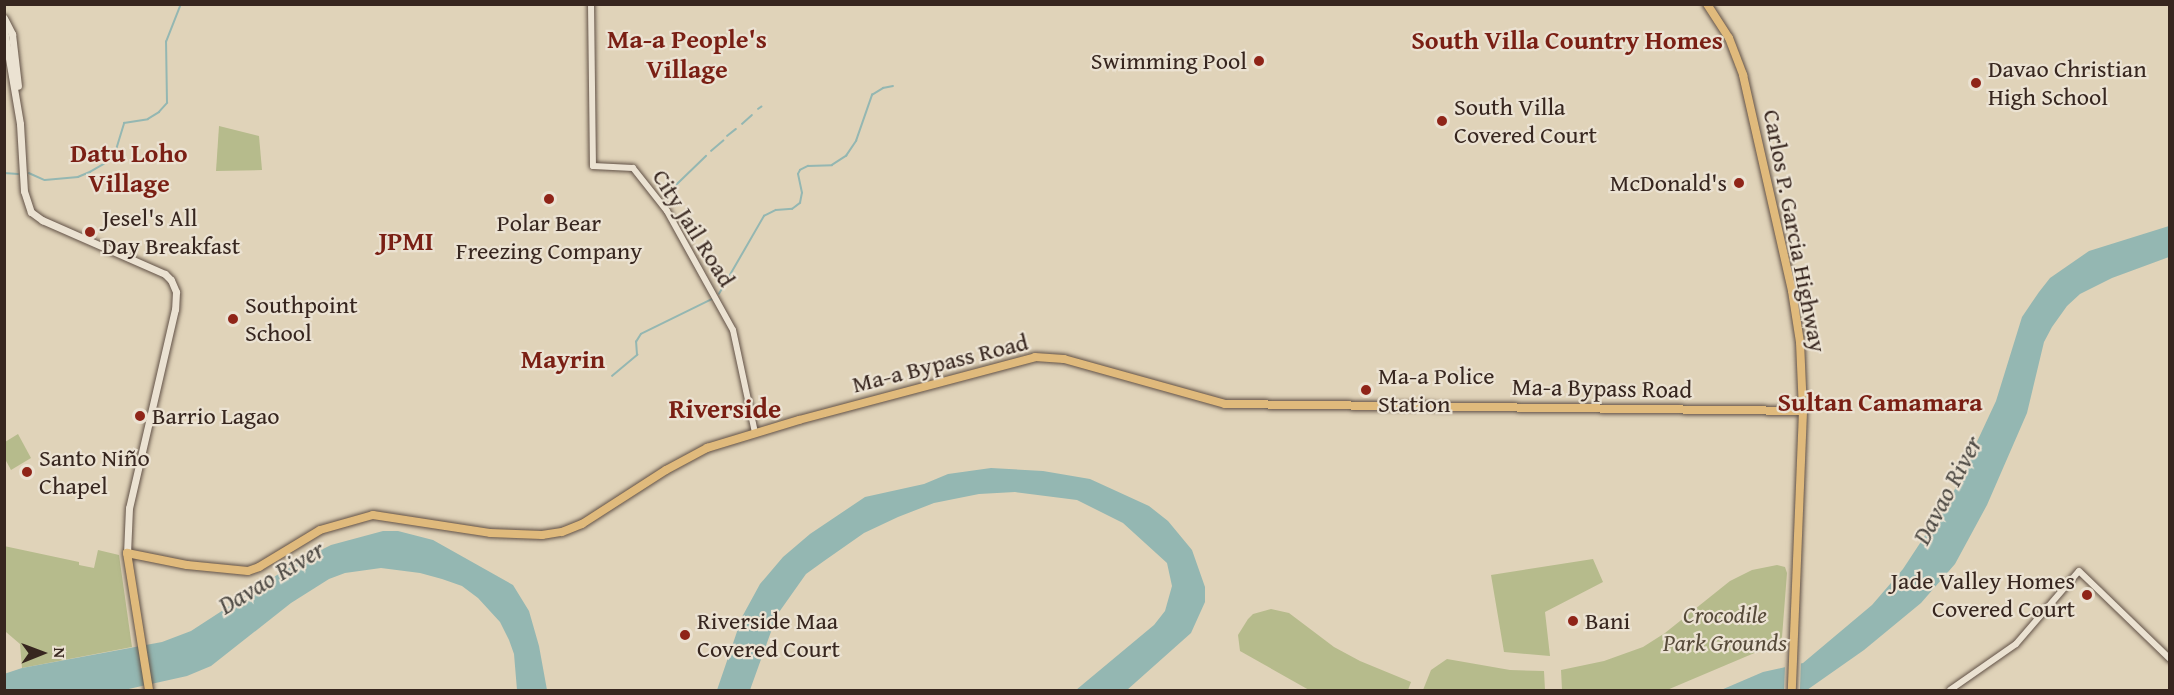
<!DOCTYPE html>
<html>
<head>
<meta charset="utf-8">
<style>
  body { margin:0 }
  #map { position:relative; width:2174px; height:695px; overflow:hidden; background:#e0d3b9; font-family:"Gentium Book Plus",serif }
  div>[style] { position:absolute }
  .green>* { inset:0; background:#b6bb8c }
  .water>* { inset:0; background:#94b7b2 }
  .pier>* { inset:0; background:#e0d3b9 }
  .stream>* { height:1.5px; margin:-0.75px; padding:0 0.75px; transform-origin:0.75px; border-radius:0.75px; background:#94b7b2 }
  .roads { filter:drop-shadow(0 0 2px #615146) drop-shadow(0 0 2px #615146) }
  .tertiary>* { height:6px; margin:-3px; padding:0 3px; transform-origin:3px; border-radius:3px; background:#ebe2d2 }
  .secondary>* { height:7px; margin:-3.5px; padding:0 3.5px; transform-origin:3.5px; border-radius:3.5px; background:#ebe2d2 }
  .primary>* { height:8px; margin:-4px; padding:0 4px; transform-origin:4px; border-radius:4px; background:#e0ba7c }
  .trunk>* { height:8px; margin:-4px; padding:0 4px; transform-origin:4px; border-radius:4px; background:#e0ba7c }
  .dots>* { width:16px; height:16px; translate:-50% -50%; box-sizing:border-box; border:3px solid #ebe2d2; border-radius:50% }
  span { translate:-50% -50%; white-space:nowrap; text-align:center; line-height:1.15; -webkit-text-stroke:4.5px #ebe2d2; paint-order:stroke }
  .poi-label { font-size:24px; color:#37261f }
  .right { translate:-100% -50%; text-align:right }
  .left { translate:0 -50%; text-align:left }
  .street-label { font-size:24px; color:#37261f }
  .park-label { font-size:24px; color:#574b3a; font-style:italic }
  .neighbourhood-label { font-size:26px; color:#7a1f14; font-weight:700 }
  .water-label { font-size:26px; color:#4e4a44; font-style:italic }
  .quarter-label { font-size:27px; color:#7a1f14; font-weight:700 }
  .frame { position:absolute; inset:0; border:6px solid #37261f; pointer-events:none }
  .north { position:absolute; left:12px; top:623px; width:60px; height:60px; -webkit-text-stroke:4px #ebe2d2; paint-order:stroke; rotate:89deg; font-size:16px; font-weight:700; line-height:24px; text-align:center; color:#37261f }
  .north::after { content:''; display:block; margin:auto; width:21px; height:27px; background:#37261f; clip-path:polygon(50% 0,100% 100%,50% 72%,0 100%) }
</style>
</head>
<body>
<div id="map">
  <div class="green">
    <i style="clip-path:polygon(219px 126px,259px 136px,262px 170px,216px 171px)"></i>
    <i style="clip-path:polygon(18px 434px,31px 458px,11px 470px,5px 459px,5px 442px)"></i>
    <i style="clip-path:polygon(4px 546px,79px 562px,79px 565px,94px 568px,98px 550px,119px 555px,132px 647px,22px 668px,20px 644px,6px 632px)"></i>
    <i style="clip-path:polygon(1593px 559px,1603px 582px,1545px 612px,1550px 656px,1504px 652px,1491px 575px)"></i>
    <i style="clip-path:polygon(1777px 565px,1785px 567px,1787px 573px,1782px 637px,1778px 643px,1667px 690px,1562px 690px,1561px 670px,1604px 661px,1643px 647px,1665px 633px,1730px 581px,1752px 570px)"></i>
    <i style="clip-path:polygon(1271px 609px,1289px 613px,1334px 647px,1360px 661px,1411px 682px,1408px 690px,1309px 690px,1240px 651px,1238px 635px,1248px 619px,1253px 614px)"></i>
    <i style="clip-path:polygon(1447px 659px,1510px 670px,1544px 671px,1545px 690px,1423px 690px,1431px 670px)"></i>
  </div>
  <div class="water">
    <i style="clip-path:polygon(2169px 226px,2169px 257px,2112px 278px,2080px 294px,2067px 306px,2052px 327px,2044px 342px,2027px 413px,1987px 505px,1955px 564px,1921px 603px,1864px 650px,1807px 690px,1721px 690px,1763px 672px,1803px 663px,1872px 605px,1903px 569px,1953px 493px,1996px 401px,2022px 317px,2039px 292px,2050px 278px,2089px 251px)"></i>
    <i style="clip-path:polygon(991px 468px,1043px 471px,1090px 479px,1149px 506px,1168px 521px,1192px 550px,1205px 587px,1205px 602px,1191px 633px,1127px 690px,1076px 690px,1154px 625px,1165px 611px,1172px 586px,1167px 563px,1123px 523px,1077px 500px,1015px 492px,979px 494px,934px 503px,898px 517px,864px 533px,824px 561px,806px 574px,777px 615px,750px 690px,717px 690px,742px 617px,760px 584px,783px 557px,810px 534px,865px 497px,924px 484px,948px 474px)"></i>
    <i style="clip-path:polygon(383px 531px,398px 531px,433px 540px,513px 585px,529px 611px,539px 646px,547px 690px,517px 690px,514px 654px,509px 640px,500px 622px,478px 598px,462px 586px,442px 579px,420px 573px,381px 568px,345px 573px,329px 579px,291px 603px,211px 666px,187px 676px,124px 690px,5px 690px,4px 674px,22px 668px,162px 642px,191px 631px,297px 562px,331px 545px)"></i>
  </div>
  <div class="pier">
    <i style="clip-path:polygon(1801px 661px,1800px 690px,1784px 690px,1785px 666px)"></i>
  </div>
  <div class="stream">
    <i style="left:758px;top:109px;width:4px;rotate:-34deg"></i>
    <i style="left:742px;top:124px;width:13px;rotate:-42deg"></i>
    <i style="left:727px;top:136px;width:11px;rotate:-38deg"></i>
    <i style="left:711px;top:151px;width:16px;rotate:-40deg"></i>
    <i style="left:4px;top:173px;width:14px;rotate:4deg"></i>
    <i style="left:29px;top:173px;width:17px;rotate:24deg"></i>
    <i style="left:45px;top:180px;width:33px;rotate:-5deg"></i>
    <i style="left:78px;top:177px;width:13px;rotate:-23deg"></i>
    <i style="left:90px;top:172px;width:20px;rotate:-30deg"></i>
    <i style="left:107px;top:162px;width:15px;rotate:-53deg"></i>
    <i style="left:116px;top:150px;width:28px;rotate:-73deg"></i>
    <i style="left:124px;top:123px;width:24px;rotate:-9deg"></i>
    <i style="left:148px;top:119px;width:13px;rotate:-32deg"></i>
    <i style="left:159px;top:112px;width:12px;rotate:-48deg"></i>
    <i style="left:167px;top:103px;width:61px;rotate:-90.9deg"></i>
    <i style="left:166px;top:42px;width:41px;rotate:-68.5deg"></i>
    <i style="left:675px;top:186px;width:43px;rotate:-44.1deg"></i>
    <i style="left:719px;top:294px;width:90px;rotate:-60deg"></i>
    <i style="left:764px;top:216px;width:13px;rotate:-27deg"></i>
    <i style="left:776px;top:210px;width:16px;rotate:-4deg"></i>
    <i style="left:792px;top:209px;width:10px;rotate:-37deg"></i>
    <i style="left:800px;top:203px;width:10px;rotate:-79deg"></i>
    <i style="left:802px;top:193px;width:19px;rotate:-102deg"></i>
    <i style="left:798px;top:174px;width:4px;rotate:-63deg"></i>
    <i style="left:800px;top:170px;width:9px;rotate:-27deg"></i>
    <i style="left:808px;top:166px;width:24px;rotate:-2deg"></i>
    <i style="left:832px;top:165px;width:17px;rotate:-33deg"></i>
    <i style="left:846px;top:156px;width:18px;rotate:-56deg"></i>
    <i style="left:856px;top:141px;width:49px;rotate:-70.8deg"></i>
    <i style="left:872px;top:95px;width:13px;rotate:-32deg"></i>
    <i style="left:883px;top:88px;width:10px;rotate:-11deg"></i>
    <i style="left:612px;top:376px;width:33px;rotate:-40deg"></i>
    <i style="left:637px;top:355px;width:13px;rotate:-94deg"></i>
    <i style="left:636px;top:342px;width:9px;rotate:-58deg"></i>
    <i style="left:641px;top:334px;width:79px;rotate:-26.2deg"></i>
  </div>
  <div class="roads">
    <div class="tertiary">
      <i style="left:591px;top:4px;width:162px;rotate:89.3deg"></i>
      <i style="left:593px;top:166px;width:40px;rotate:2.9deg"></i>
      <i style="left:633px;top:168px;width:55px;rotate:51.7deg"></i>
      <i style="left:667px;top:211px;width:136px;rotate:61deg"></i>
      <i style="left:733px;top:330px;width:105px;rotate:77.9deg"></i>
      <i style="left:1950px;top:690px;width:80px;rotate:-34.9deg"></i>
      <i style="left:2016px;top:644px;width:96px;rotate:-49.2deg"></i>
      <i style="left:2079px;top:571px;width:127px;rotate:44deg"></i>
    </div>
    <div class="secondary">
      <i style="left:4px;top:18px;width:18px;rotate:63deg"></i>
      <i style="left:12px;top:34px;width:52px;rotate:83.4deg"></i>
      <i style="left:4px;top:29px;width:96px;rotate:80.4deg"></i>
      <i style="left:20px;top:124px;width:67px;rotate:86.6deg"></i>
      <i style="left:24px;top:191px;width:22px;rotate:72deg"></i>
      <i style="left:31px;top:212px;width:14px;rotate:36deg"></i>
      <i style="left:42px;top:220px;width:134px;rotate:23.7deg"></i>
      <i style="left:165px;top:274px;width:8px;rotate:45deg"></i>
      <i style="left:171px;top:280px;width:13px;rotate:67deg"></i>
      <i style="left:176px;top:292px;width:17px;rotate:93deg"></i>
      <i style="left:175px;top:309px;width:204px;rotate:103deg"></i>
      <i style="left:129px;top:508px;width:45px;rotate:92.5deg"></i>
    </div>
    <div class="primary">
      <i style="left:149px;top:690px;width:139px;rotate:-99.1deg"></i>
      <i style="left:127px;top:553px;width:61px;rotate:11.3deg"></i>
      <i style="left:187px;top:565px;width:61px;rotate:5.6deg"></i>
      <i style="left:248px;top:571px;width:12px;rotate:-20deg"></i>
      <i style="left:259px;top:567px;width:71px;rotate:-31.2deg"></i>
      <i style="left:320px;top:530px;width:55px;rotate:-15.8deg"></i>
      <i style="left:373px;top:515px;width:118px;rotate:8.7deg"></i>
      <i style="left:490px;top:533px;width:52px;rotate:2.2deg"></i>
      <i style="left:542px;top:535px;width:20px;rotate:-9deg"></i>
      <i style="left:562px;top:532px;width:22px;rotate:-22deg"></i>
      <i style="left:582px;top:524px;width:100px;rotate:-32.7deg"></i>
      <i style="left:666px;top:470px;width:47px;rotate:-28.2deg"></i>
      <i style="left:707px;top:448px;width:96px;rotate:-16.9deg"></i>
      <i style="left:799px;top:420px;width:244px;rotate:-14.9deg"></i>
      <i style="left:1035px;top:357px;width:29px;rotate:4deg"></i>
      <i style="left:1064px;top:359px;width:167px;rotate:15.6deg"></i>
      <i style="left:1225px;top:404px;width:578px;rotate:0.69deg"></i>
    </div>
    <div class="trunk">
      <i style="left:1707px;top:4px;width:40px;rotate:57.1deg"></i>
      <i style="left:1729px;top:38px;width:40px;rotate:69deg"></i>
      <i style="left:1743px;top:75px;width:221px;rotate:77.2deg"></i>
      <i style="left:1792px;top:291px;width:52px;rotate:81.1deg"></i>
      <i style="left:1800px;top:342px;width:69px;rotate:87.5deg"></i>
      <i style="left:1803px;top:411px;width:279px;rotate:92.3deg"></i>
    </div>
  </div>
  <div class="dots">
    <i style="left:1259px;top:61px;background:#8f2418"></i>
    <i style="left:1976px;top:83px;background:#8f2418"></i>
    <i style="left:1442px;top:121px;background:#8f2418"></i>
    <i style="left:1739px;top:183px;background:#8f2418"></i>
    <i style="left:549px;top:199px;background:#8f2418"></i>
    <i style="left:90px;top:232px;background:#8f2418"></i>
    <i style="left:233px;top:319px;background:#8f2418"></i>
    <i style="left:1366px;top:390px;background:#8f2418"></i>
    <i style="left:140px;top:416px;background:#8f2418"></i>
    <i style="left:27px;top:472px;background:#8f2418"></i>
    <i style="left:2087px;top:595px;background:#8f2418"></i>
    <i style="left:1573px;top:621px;background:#8f2418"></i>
    <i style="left:685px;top:635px;background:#8f2418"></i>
  </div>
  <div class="poi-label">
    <span class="right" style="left:1247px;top:61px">Swimming Pool</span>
    <span class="left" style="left:1988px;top:83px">Davao Christian<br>High School</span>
    <span class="left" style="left:1454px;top:121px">South Villa<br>Covered Court</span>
    <span class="right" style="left:1727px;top:183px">McDonald's</span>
    <span class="left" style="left:102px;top:232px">Jesel's All<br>Day Breakfast</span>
    <span style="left:549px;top:237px">Polar Bear<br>Freezing Company</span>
    <span class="left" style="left:245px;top:319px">Southpoint<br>School</span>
    <span class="left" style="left:1378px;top:390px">Ma-a Police<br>Station</span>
    <span class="left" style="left:152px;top:416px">Barrio Lagao</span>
    <span class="left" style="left:39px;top:472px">Santo Niño<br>Chapel</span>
    <span class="right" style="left:2075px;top:595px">Jade Valley Homes<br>Covered Court</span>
    <span class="left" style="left:697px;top:635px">Riverside Maa<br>Covered Court</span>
    <span class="left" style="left:1585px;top:621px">Bani</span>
  </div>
  <div class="street-label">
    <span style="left:694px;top:228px;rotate:58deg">City Jail Road</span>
    <span style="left:1795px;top:231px;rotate:79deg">Carlos P. Garcia Highway</span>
    <span style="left:940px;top:363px;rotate:-14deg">Ma-a Bypass Road</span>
    <span style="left:1602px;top:388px;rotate:1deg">Ma-a Bypass Road</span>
  </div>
  <div class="park-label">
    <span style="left:1725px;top:629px">Crocodile<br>Park Grounds</span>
  </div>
  <div class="neighbourhood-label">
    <span style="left:687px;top:54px">Ma-a People's<br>Village</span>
    <span style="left:1567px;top:40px">South Villa Country Homes</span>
    <span style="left:129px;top:168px">Datu Loho<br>Village</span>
    <span style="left:406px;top:241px">JPMI</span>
    <span style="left:563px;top:359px">Mayrin</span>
    <span style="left:1880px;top:402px">Sultan Camamara</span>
  </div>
  <div class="water-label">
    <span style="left:1947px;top:490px;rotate:-62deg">Davao River</span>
    <span style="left:271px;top:577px;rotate:-31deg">Davao River</span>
  </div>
  <div class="quarter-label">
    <span style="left:725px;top:409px">Riverside</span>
  </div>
  <div class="frame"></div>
  <div class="north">N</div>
</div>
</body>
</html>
